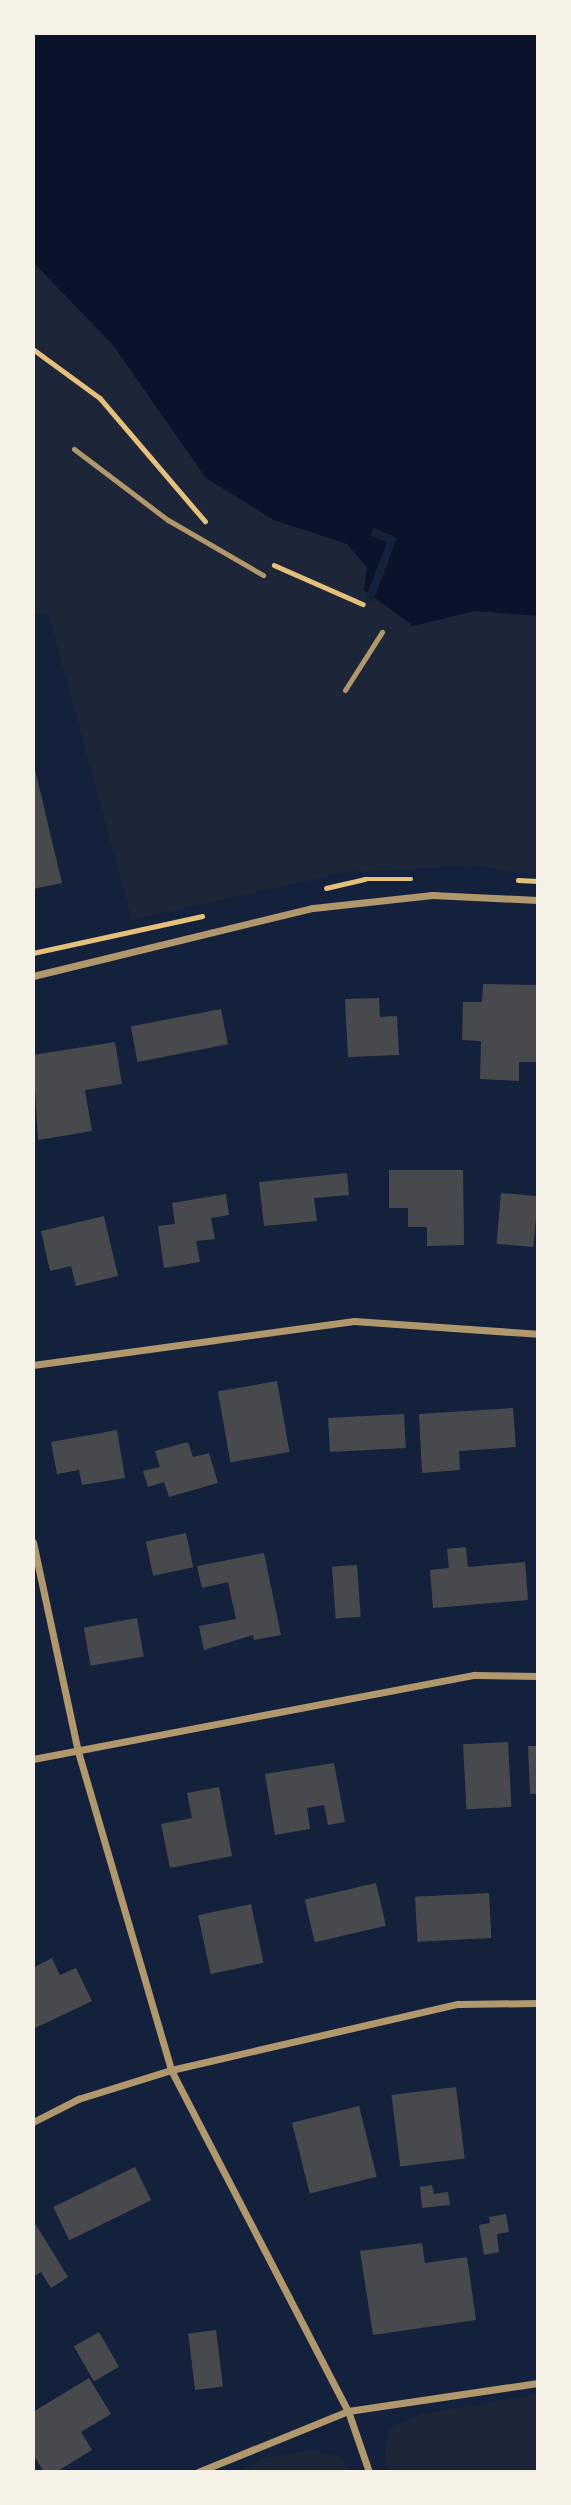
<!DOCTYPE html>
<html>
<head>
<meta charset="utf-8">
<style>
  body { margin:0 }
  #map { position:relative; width:571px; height:2505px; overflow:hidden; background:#14213d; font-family:"Exo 2",sans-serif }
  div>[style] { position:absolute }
  .green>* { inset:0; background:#1d2539 }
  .water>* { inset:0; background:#0b132b }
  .pier>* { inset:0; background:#14213d }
  .building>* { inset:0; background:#48494c; transform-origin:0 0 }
  .path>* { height:4.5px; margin:-2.25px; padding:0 2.25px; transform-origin:2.25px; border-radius:2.25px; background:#e5c07b }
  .service>* { height:5px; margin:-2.5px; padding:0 2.5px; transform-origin:2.5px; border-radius:2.5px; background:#b1986c }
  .minor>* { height:7px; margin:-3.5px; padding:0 3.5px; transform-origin:3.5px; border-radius:3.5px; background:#b1986c }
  span { translate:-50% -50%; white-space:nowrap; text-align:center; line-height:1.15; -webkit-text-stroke:7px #f6f1e7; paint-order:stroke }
  .frame { position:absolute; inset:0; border:35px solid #f6f1e7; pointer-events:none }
</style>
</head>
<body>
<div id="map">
  <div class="green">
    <i style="clip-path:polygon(33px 262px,113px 345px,206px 478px,274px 520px,347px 544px,412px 626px,474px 611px,538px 616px,538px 875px,473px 866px,347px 872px,132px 920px,48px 612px,33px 615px)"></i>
    <i style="clip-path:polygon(538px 2394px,538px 2472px,388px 2472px,385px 2452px,389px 2427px,423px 2414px)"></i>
    <i style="clip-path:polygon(311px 2450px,339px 2456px,349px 2472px,238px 2472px,265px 2458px)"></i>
  </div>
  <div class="water">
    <i style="clip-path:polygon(33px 33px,538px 33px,538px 616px,474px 611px,413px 626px,364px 590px,367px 567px,347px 544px,274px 520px,206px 478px,113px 345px,33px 262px)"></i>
  </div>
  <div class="pier">
    <i style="clip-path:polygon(374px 528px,397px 538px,373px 602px,366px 597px,387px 542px,371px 536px)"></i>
  </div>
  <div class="building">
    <i style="clip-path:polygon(33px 761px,62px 883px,33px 889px)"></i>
    <i style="clip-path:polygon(483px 984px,538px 985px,538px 1062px,519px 1062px,519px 1081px,480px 1079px,481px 1041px,462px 1040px,463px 1002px,482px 1002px)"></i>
    <i style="clip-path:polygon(379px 998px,380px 1017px,397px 1016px,399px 1055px,348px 1057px,345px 999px)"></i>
    <i style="left:221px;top:1009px;width:36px;height:92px;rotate:79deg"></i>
    <i style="clip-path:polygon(115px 1042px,122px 1084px,85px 1090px,92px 1131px,38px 1140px,33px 1055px)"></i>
    <i style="clip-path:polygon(389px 1170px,463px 1170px,464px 1245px,427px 1246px,427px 1227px,408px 1227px,408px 1208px,389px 1208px)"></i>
    <i style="clip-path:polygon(347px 1173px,349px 1195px,314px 1198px,317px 1221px,264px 1226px,259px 1182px)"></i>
    <i style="left:501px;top:1193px;width:37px;height:51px;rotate:5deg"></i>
    <i style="clip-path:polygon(226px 1194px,229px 1215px,211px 1218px,215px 1239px,196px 1241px,200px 1262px,164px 1268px,158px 1226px,175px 1224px,172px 1203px)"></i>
    <i style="clip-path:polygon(104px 1216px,118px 1276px,76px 1286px,71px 1266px,50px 1271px,41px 1231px)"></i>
    <i style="left:277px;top:1381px;width:72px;height:60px;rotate:80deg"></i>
    <i style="clip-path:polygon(513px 1408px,516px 1447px,459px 1451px,460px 1470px,422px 1473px,419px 1414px)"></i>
    <i style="left:404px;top:1414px;width:34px;height:76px;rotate:87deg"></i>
    <i style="clip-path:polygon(117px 1430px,125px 1478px,82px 1485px,79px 1470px,57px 1474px,51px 1442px)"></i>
    <i style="clip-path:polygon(188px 1442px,193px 1457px,209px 1453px,218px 1483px,169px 1497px,164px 1482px,148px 1487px,143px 1471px,160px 1467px,155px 1451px)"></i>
    <i style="left:186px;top:1533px;width:35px;height:41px;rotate:78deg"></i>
    <i style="clip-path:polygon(466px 1547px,468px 1567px,525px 1562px,528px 1600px,433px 1608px,430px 1570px,449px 1568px,447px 1549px)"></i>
    <i style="clip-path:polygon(264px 1553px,281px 1635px,254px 1640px,253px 1635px,204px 1650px,199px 1626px,236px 1619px,228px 1582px,202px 1588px,197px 1566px)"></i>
    <i style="left:357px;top:1565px;width:52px;height:25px;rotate:86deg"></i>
    <i style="left:137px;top:1618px;width:39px;height:54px;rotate:80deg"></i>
    <i style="left:508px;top:1742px;width:65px;height:45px;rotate:87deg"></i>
    <i style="clip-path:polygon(528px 1746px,538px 1746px,538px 1794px,530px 1794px)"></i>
    <i style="clip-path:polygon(334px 1763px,345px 1822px,328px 1825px,324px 1805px,307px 1808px,310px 1829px,275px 1835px,265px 1774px)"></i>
    <i style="clip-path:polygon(219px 1787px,232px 1856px,170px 1868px,161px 1824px,192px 1818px,187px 1793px)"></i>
    <i style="left:376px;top:1883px;width:44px;height:73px;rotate:77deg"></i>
    <i style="left:489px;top:1893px;width:45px;height:74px;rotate:87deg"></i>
    <i style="left:251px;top:1904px;width:60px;height:54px;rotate:78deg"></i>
    <i style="clip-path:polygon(52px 1958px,60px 1975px,76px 1968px,92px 2001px,33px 2029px,33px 1968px)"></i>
    <i style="left:456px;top:2087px;width:72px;height:65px;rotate:83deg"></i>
    <i style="left:359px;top:2106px;width:73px;height:69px;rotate:76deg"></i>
    <i style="left:135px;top:2167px;width:37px;height:91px;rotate:64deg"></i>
    <i style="clip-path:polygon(432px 2185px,434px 2194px,448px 2192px,450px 2205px,422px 2208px,420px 2187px)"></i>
    <i style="clip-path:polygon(506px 2214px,509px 2232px,497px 2234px,499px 2252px,484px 2255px,479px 2225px,490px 2223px,489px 2217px)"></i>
    <i style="clip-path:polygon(33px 2220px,68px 2277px,51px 2288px,41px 2272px,33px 2277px)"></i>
    <i style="clip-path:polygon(422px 2243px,425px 2263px,467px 2257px,476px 2320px,373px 2335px,360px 2251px)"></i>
    <i style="left:216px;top:2330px;width:57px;height:28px;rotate:83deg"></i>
    <i style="left:99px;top:2332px;width:40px;height:29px;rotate:60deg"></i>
    <i style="clip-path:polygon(89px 2378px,111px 2414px,81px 2432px,92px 2450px,56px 2472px,44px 2472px,33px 2454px,33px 2412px)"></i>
  </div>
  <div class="path">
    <i style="left:33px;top:349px;width:83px;rotate:36.2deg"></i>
    <i style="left:100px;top:398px;width:162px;rotate:49.5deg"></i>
    <i style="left:274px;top:565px;width:97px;rotate:23.7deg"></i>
    <i style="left:518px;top:880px;width:20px;rotate:3deg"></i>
    <i style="left:326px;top:888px;width:40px;rotate:-13deg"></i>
    <i style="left:365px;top:879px;width:46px"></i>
    <i style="left:33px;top:953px;width:173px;rotate:-12.3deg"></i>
  </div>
  <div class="service">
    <i style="left:74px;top:449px;width:118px;rotate:37.1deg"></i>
    <i style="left:168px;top:520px;width:110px;rotate:30.1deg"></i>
    <i style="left:345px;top:690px;width:69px;rotate:-57.5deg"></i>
  </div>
  <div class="minor">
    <i style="left:33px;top:976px;width:288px;rotate:-13.7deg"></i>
    <i style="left:313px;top:908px;width:120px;rotate:-6.2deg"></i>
    <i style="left:432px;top:895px;width:106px;rotate:2.7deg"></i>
    <i style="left:33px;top:1365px;width:324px;rotate:-7.8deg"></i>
    <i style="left:354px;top:1321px;width:184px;rotate:4deg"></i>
    <i style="left:33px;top:1542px;width:211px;rotate:77.9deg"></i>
    <i style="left:77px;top:1748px;width:335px;rotate:73.7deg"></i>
    <i style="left:171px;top:2070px;width:384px;rotate:62.6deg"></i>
    <i style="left:348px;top:2411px;width:65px;rotate:71deg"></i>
    <i style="left:33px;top:1759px;width:449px;rotate:-10.8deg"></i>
    <i style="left:474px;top:1675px;width:64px;rotate:0.9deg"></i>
    <i style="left:33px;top:2122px;width:51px;rotate:-27.1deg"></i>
    <i style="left:78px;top:2099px;width:97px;rotate:-17.3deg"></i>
    <i style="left:171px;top:2070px;width:294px;rotate:-13deg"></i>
    <i style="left:458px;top:2004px;width:80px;rotate:-0.7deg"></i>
    <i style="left:198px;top:2472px;width:162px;rotate:-22.1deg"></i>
    <i style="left:348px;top:2411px;width:192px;rotate:-8.4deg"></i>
  </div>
  <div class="frame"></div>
</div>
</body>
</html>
